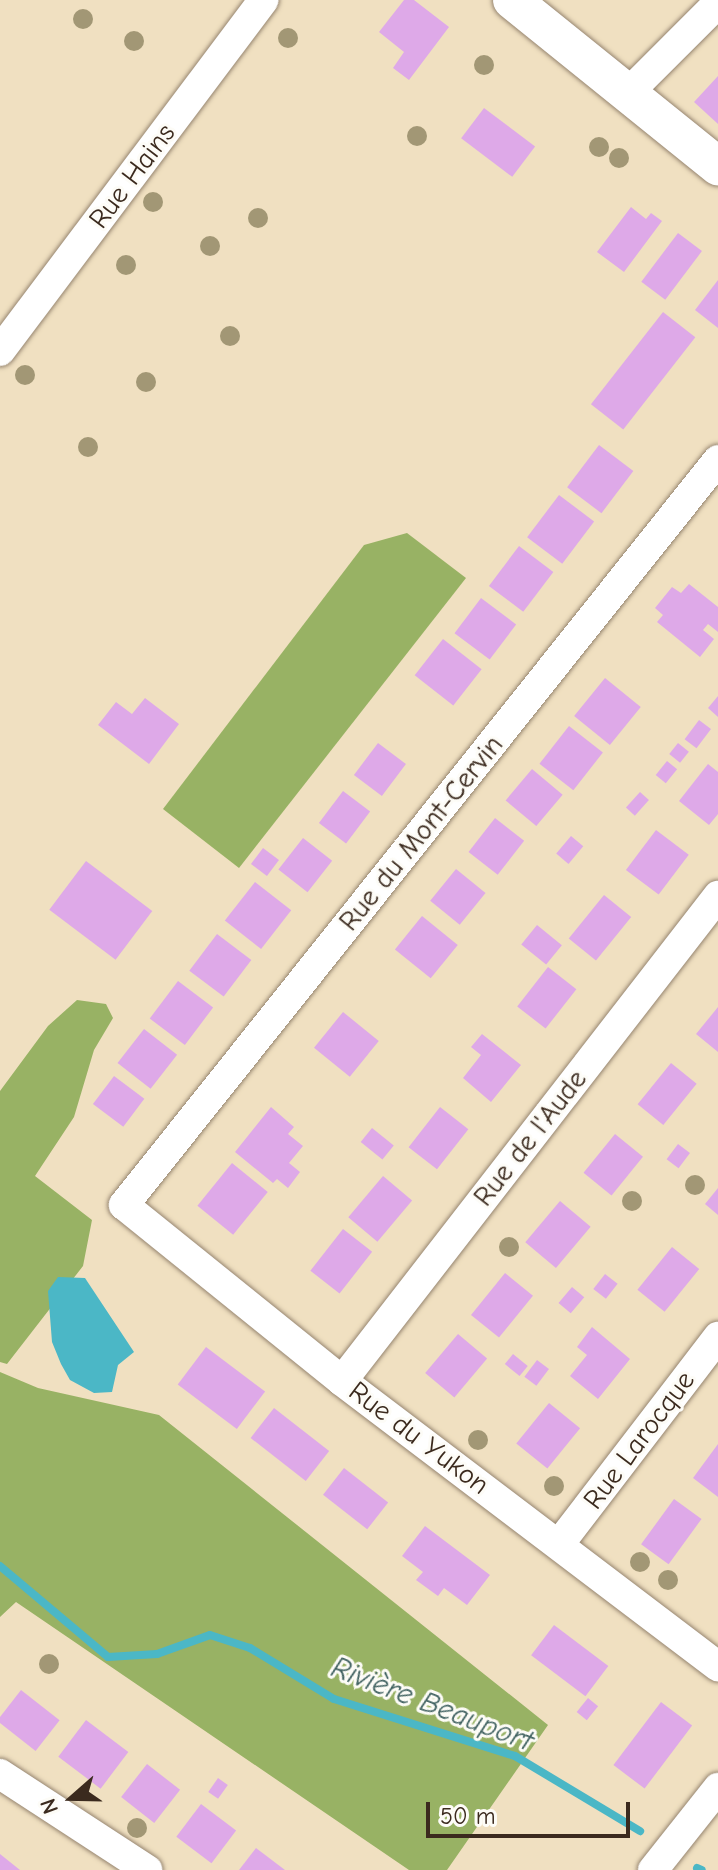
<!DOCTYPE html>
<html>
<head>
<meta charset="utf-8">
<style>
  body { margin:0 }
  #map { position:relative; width:718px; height:1870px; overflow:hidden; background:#f0e0c1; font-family:"Comic Neue",sans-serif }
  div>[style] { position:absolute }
  .forest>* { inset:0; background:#98b264 }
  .water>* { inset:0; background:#4bb7c6 }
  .stream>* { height:8px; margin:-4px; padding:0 4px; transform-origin:4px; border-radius:4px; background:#4bb7c6 }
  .building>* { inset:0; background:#dea9e8; transform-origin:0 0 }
  .roads { filter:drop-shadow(0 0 2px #968570) drop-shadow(0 0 2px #968570) }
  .minor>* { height:30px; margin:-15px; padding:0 15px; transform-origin:15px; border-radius:15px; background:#fff }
  .tertiary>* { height:38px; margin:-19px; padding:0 19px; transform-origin:19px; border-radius:19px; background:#fff }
  .trees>* { width:20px; height:20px; margin:-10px; border-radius:50%; background:#a29775 }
  span { translate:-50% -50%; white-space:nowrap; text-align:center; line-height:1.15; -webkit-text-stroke:6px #fdfcf7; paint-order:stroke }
  .street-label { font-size:28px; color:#3b2a1e }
  .water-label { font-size:30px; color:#416261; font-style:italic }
  .north { position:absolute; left:32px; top:1758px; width:80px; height:80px; -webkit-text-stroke:6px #fdfcf7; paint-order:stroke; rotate:250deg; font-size:22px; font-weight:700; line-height:32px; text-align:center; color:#3b2a1e }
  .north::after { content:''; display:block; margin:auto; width:28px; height:36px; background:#3b2a1e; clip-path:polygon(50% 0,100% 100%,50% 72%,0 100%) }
  .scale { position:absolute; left:426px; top:1802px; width:204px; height:36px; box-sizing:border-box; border:4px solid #3b2a1e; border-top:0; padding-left:10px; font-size:24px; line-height:28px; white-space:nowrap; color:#3b2a1e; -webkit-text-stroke:6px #fdfcf7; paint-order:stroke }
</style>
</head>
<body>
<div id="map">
  <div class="forest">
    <i style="clip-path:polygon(407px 533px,466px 578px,239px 868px,163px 809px,364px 545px)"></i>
    <i style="clip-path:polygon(77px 1000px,106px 1004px,113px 1018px,94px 1050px,74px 1117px,35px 1176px,92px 1220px,83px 1266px,7px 1364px,0 1362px,0 1091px,48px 1026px)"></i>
    <i style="clip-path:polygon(0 1372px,38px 1388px,159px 1415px,548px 1725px,447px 1870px,409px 1870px,16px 1602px,0 1617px)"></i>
  </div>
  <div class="water">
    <i style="clip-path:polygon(58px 1277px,85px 1278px,134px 1352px,118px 1365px,112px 1392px,94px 1393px,70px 1380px,61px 1364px,52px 1342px,48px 1291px)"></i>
  </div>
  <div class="stream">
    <i style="left:0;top:1566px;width:141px;rotate:40.1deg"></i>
    <i style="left:108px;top:1657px;width:49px;rotate:-3.5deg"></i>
    <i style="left:157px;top:1654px;width:56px;rotate:-19.7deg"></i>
    <i style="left:210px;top:1635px;width:42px;rotate:18deg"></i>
    <i style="left:250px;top:1648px;width:98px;rotate:31.3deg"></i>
    <i style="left:334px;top:1699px;width:190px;rotate:17.5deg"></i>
    <i style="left:515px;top:1756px;width:146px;rotate:31deg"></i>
    <i style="left:697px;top:1868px;width:5px;rotate:22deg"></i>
  </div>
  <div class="building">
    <i style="clip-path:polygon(404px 0,414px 0,449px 27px,409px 80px,393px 68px,404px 52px,379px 32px)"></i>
    <i style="clip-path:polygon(718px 76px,718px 124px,694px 102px)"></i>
    <i style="left:484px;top:108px;width:64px;height:38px;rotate:37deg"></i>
    <i style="clip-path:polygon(631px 207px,646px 219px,651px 213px,662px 221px,624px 272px,597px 252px)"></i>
    <i style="left:678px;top:233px;width:30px;height:61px;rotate:37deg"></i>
    <i style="clip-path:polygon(718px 280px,718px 328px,695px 310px)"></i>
    <i style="left:663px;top:312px;width:41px;height:117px;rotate:38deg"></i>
    <i style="left:599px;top:445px;width:43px;height:53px;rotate:37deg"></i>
    <i style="left:559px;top:495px;width:44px;height:53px;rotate:37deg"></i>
    <i style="left:519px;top:546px;width:43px;height:50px;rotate:37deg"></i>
    <i style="clip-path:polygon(689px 584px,718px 607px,718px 632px,708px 624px,703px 630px,714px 639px,700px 657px,657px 622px,663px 615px,655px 608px,672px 587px,681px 593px)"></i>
    <i style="left:481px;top:598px;width:44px;height:44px;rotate:37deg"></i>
    <i style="left:443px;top:639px;width:49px;height:46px;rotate:38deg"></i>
    <i style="left:605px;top:678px;width:46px;height:49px;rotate:39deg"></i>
    <i style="clip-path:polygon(718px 696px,718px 717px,708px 708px)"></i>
    <i style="clip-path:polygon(145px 698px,179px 724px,149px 764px,98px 725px,116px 702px,132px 714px)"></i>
    <i style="left:699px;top:720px;width:15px;height:24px;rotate:37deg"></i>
    <i style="left:569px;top:726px;width:43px;height:48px;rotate:38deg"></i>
    <i style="left:378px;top:743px;width:35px;height:40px;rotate:37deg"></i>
    <i style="left:678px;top:743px;width:14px;height:14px;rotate:39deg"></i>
    <i style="left:667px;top:761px;width:13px;height:18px;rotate:39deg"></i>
    <i style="clip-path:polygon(708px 764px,718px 772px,718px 814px,709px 825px,679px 801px)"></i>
    <i style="left:532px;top:769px;width:40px;height:41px;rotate:40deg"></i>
    <i style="left:343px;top:791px;width:34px;height:40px;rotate:37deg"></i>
    <i style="left:640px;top:792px;width:12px;height:21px;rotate:42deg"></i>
    <i style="left:495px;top:818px;width:37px;height:43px;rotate:38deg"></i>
    <i style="left:656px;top:830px;width:41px;height:50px;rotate:37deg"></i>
    <i style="left:571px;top:836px;width:16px;height:23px;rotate:40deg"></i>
    <i style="left:303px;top:838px;width:37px;height:40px;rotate:38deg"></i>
    <i style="left:263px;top:848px;width:20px;height:20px;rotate:37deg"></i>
    <i style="left:86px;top:861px;width:83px;height:61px;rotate:37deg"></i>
    <i style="left:456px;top:869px;width:38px;height:41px;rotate:39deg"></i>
    <i style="left:255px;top:882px;width:46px;height:49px;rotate:38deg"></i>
    <i style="left:604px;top:895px;width:35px;height:56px;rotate:39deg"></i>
    <i style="left:422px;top:916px;width:46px;height:43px;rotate:39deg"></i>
    <i style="left:537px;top:925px;width:32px;height:25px;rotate:39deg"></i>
    <i style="left:217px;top:934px;width:43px;height:46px;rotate:37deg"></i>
    <i style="left:548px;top:967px;width:36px;height:50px;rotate:38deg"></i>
    <i style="left:178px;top:981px;width:44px;height:47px;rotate:37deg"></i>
    <i style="clip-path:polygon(718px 1007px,718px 1052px,696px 1034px)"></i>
    <i style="left:343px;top:1012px;width:46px;height:46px;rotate:39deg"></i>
    <i style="left:144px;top:1029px;width:42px;height:43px;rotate:38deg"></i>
    <i style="clip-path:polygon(482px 1034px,521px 1065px,491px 1102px,463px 1078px,481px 1055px,471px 1047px)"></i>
    <i style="left:671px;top:1063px;width:33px;height:53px;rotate:39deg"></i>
    <i style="left:114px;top:1076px;width:38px;height:35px;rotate:37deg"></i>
    <i style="clip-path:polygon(271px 1107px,294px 1127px,288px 1134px,303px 1146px,289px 1163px,300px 1172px,288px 1188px,277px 1179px,273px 1183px,235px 1152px)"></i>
    <i style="left:440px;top:1107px;width:36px;height:51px;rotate:38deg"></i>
    <i style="left:372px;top:1128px;width:28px;height:18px;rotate:39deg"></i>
    <i style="left:615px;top:1134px;width:36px;height:50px;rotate:39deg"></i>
    <i style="left:678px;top:1144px;width:15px;height:19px;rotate:37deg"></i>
    <i style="left:232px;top:1163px;width:46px;height:55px;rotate:39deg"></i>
    <i style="left:383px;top:1176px;width:38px;height:54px;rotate:40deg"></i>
    <i style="clip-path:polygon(718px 1188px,718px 1215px,705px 1204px)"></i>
    <i style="left:560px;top:1201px;width:40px;height:54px;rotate:40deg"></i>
    <i style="left:343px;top:1229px;width:37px;height:53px;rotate:38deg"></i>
    <i style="left:672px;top:1247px;width:35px;height:55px;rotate:39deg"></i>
    <i style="left:505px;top:1273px;width:36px;height:54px;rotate:39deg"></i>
    <i style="left:605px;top:1274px;width:16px;height:19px;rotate:38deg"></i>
    <i style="left:572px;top:1287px;width:16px;height:21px;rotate:40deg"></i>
    <i style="clip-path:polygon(592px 1327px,630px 1359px,598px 1399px,570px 1376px,587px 1355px,577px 1347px)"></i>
    <i style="left:458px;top:1334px;width:38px;height:51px;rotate:40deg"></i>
    <i style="left:206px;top:1347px;width:74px;height:47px;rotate:37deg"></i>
    <i style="left:513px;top:1354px;width:19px;height:13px;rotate:39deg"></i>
    <i style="left:537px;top:1360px;width:15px;height:21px;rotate:37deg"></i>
    <i style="left:549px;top:1403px;width:40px;height:52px;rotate:39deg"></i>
    <i style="left:274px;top:1408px;width:70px;height:38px;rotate:38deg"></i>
    <i style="clip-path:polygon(718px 1444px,718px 1497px,693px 1478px)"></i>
    <i style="left:344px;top:1468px;width:56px;height:34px;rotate:38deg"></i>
    <i style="left:674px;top:1499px;width:34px;height:56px;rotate:36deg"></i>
    <i style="clip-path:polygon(425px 1526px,490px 1575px,467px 1605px,444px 1588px,438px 1596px,416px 1580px,423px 1572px,402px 1556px)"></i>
    <i style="left:554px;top:1625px;width:68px;height:38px;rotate:37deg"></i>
    <i style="left:21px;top:1690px;width:49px;height:39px;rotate:38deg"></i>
    <i style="left:588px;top:1698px;width:13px;height:18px;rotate:39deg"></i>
    <i style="left:661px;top:1702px;width:39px;height:79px;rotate:37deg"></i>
    <i style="left:86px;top:1720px;width:53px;height:46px;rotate:37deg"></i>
    <i style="left:147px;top:1764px;width:42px;height:42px;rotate:38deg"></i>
    <i style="left:218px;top:1778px;width:12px;height:17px;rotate:35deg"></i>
    <i style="left:201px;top:1804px;width:44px;height:41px;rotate:37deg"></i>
    <i style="clip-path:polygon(256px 1848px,285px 1870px,239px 1870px)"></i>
    <i style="clip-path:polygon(0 1854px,20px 1870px,0 1870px)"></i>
  </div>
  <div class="roads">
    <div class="minor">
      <i style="left:627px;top:94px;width:129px;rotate:-45deg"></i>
      <i style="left:0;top:351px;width:439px;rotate:-53.1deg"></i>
      <i style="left:718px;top:460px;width:953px;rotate:128.57deg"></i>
      <i style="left:124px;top:1205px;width:280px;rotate:38.9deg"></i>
      <i style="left:342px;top:1381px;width:472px;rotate:37.2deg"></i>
      <i style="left:342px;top:1381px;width:614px;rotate:-52.22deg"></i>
      <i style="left:560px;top:1543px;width:260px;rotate:-52.5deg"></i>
      <i style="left:0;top:1774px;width:176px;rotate:33.1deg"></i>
      <i style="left:653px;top:1870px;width:105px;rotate:-51.6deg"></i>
    </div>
    <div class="tertiary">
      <i style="left:512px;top:0;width:265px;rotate:38.9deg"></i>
    </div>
  </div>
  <div class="trees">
    <i style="left:83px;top:19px"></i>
    <i style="left:288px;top:38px"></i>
    <i style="left:134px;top:41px"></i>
    <i style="left:484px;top:65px"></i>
    <i style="left:417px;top:136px"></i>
    <i style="left:599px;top:147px"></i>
    <i style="left:619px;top:158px"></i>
    <i style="left:153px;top:202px"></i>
    <i style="left:258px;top:218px"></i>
    <i style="left:210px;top:246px"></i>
    <i style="left:126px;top:265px"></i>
    <i style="left:230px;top:336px"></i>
    <i style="left:25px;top:375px"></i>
    <i style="left:146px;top:382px"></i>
    <i style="left:88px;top:447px"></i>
    <i style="left:695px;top:1185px"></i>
    <i style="left:632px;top:1201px"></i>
    <i style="left:509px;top:1247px"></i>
    <i style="left:478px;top:1440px"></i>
    <i style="left:554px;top:1486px"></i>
    <i style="left:640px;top:1562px"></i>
    <i style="left:668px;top:1580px"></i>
    <i style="left:49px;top:1664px"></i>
    <i style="left:137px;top:1828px"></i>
  </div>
  <div class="street-label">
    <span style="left:132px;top:176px;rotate:-53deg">Rue Hains</span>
    <span style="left:421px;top:833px;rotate:-51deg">Rue du Mont-Cervin</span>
    <span style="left:530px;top:1138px;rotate:-52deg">Rue de l'Aude</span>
    <span style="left:419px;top:1438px;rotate:37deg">Rue du Yukon</span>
    <span style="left:639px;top:1440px;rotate:-53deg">Rue Larocque</span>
  </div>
  <div class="water-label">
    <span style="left:432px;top:1705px;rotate:21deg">Rivière Beauport</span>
  </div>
  <div class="north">N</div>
  <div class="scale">50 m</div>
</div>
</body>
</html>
